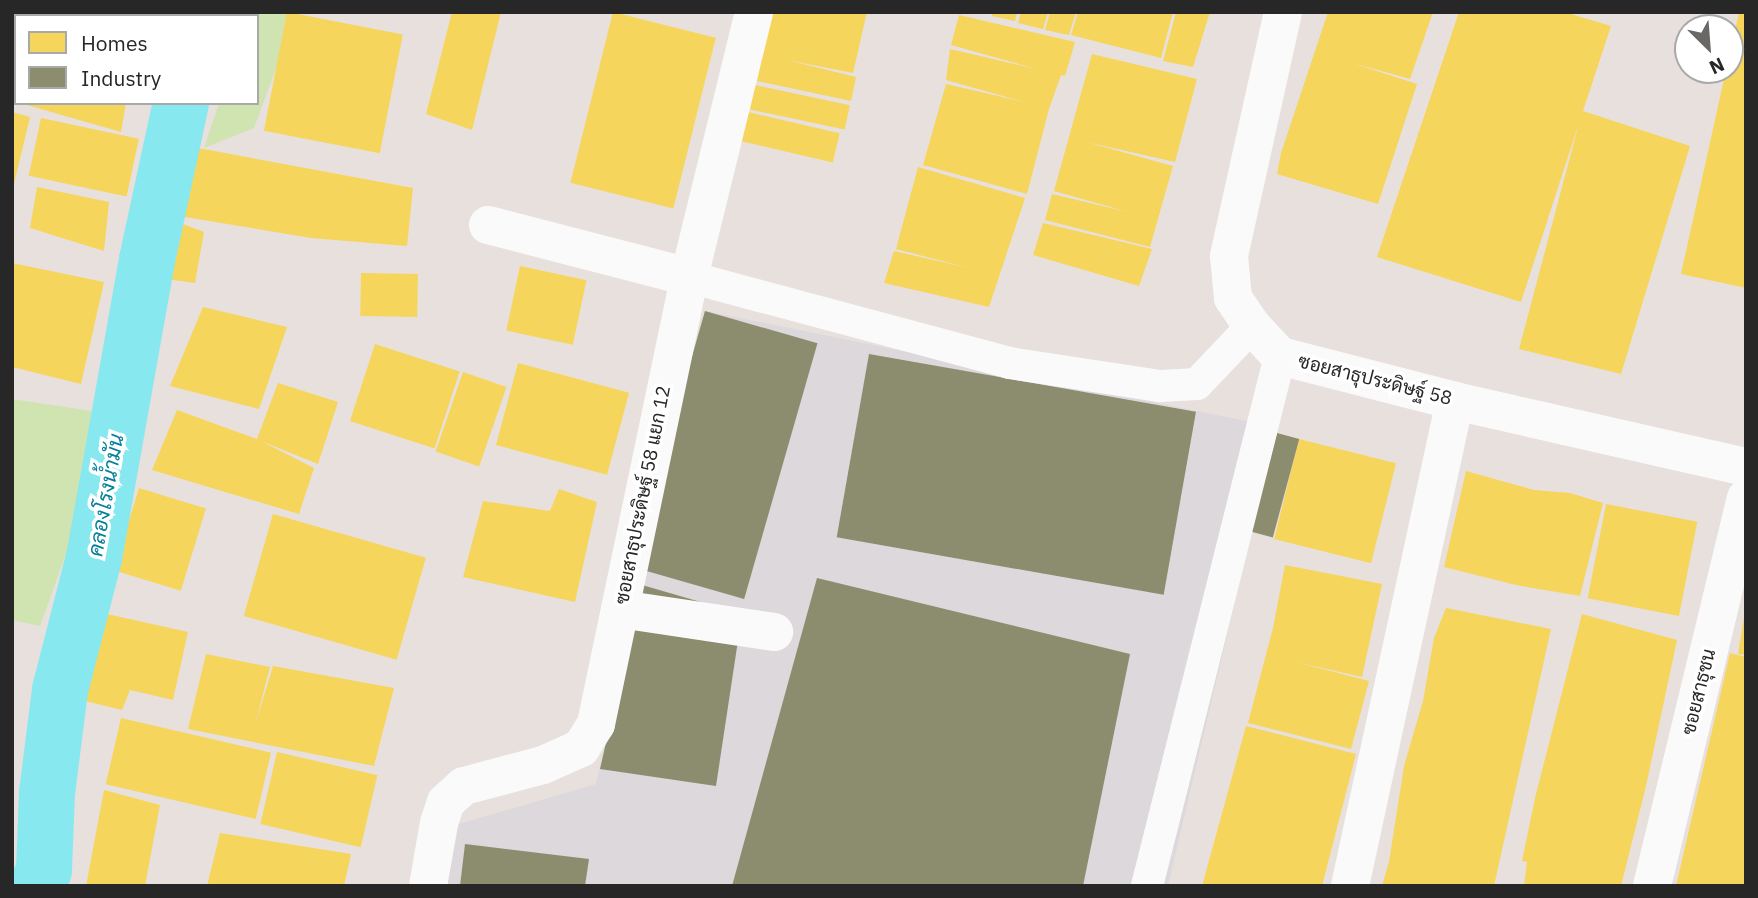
<!DOCTYPE html>
<html>
<head>
<meta charset="utf-8">
<style>
  body { margin:0 }
  #map { position:relative; width:1758px; height:898px; overflow:hidden; background:#e7e0dc; font-family:"IBM Plex Sans",Sarabun,sans-serif }
  div>[style] { position:absolute }
  .industrial>* { inset:0; background:#dcd8dc }
  .green>* { inset:0; background:#d0e4b1 }
  .homes>* { inset:0; background:#f6d55c; transform-origin:0 0 }
  .industry>* { inset:0; background:#8c8c6e; transform-origin:0 0 }
  .canal>* { height:56px; margin:-28px; padding:0 28px; transform-origin:28px; border-radius:28px; background:#88e8ef }
  .lane>* { height:32px; margin:-16px; padding:0 16px; transform-origin:16px; border-radius:16px; background:#fbfafa }
  .street>* { height:38px; margin:-19px; padding:0 19px; transform-origin:19px; border-radius:19px; background:#fbfafa }
  .secondary>* { height:38px; margin:-19px; padding:0 19px; transform-origin:19px; border-radius:19px; background:#fbfafa }
  span { translate:-50% -50%; white-space:nowrap; text-align:center; line-height:1.15; -webkit-text-stroke:7px #fff; paint-order:stroke }
  .street-label { font-size:19px; color:#272727 }
  .water-label { font-size:21px; color:#048099; font-style:italic }
  .frame { position:absolute; inset:0; border:14px solid #272727; pointer-events:none }
  .legend { position:absolute; left:14px; top:14px; width:245px; height:91px; box-sizing:border-box; background:#fff; border:2px solid #a9a9a9; margin:0; padding:9px 12px; list-style:none; font-size:21px; color:#272727 }
  .legend li { display:flex; align-items:center; gap:14px; height:35px }
  .legend b { width:35px; border:2px solid #a9a9a9 }
  .north { position:absolute; left:1674px; top:14px; width:70px; height:70px; box-sizing:border-box; background:#fff; border:2px solid #a9a9a9; border-radius:50%; rotate:155deg; font-size:19px; font-weight:700; line-height:28px; text-align:center; color:#272727 }
  .north::after { content:''; display:block; margin:auto; width:24px; height:32px; background:#6a6866; clip-path:polygon(50% 0,100% 100%,50% 72%,0 100%) }
</style>
</head>
<body>
<div id="map">
  <div class="industrial">
    <i style="clip-path:polygon(705px 311px,1276px 427px,1168px 886px,447px 886px,459px 824px,596px 784px)"></i>
  </div>
  <div class="green">
    <i style="clip-path:polygon(251px 12px,297px 12px,254px 128px,204px 148px,219px 103px,257px 103px,257px 16px,249px 16px)"></i>
    <i style="clip-path:polygon(12px 399px,92px 411px,71px 540px,40px 626px,12px 620px)"></i>
  </div>
  <div class="homes">
    <i style="clip-path:polygon(15px 12px,39px 15px,16px 16px,16px 103px,12px 102px)"></i>
    <i style="clip-path:polygon(187px 12px,186px 16px,47px 13px,47px 12px)"></i>
    <i style="left:287px;top:12px;width:118px;height:121px;rotate:11deg"></i>
    <i style="clip-path:polygon(452px 12px,501px 12px,472px 130px,426px 114px)"></i>
    <i style="left:613px;top:12px;width:106px;height:176px;rotate:14deg"></i>
    <i style="clip-path:polygon(771px 12px,867px 12px,853px 73px,787px 60px,856px 77px,851px 101px,757px 81px)"></i>
    <i style="clip-path:polygon(992px 12px,1017px 12px,1015px 21px,992px 16px)"></i>
    <i style="clip-path:polygon(1021px 12px,1048px 12px,1043px 29px,1018px 23px)"></i>
    <i style="clip-path:polygon(1050px 12px,1076px 12px,1069px 35px,1045px 30px)"></i>
    <i style="clip-path:polygon(1078px 12px,1173px 12px,1161px 58px,1071px 35px)"></i>
    <i style="clip-path:polygon(1176px 12px,1210px 12px,1193px 67px,1163px 61px)"></i>
    <i style="clip-path:polygon(1328px 12px,1433px 12px,1410px 79px,1352px 63px,1417px 84px,1378px 204px,1277px 174px,1281px 153px)"></i>
    <i style="clip-path:polygon(1459px 12px,1564px 12px,1611px 26px,1583px 111px,1690px 146px,1621px 374px,1519px 349px,1579px 123px,1521px 302px,1377px 257px)"></i>
    <i style="clip-path:polygon(1739px 12px,1746px 12px,1746px 288px,1681px 274px,1726px 70px,1730px 70px,1730px 53px)"></i>
    <i style="clip-path:polygon(959px 15px,1075px 42px,1065px 76px,1061px 75px,1049px 109px,1027px 194px,923px 165px,946px 84px,1024px 102px,946px 80px,950px 49px,1037px 69px,951px 45px)"></i>
    <i style="clip-path:polygon(1092px 54px,1197px 79px,1175px 162px,1086px 142px,1173px 166px,1150px 247px,1045px 220px,1052px 194px,1128px 212px,1054px 191px)"></i>
    <i style="left:755px;top:85px;width:97px;height:25px;rotate:12deg"></i>
    <i style="clip-path:polygon(20px 103px,126px 103px,121px 132px)"></i>
    <i style="clip-path:polygon(12px 112px,30px 117px,13px 188px,12px 188px)"></i>
    <i style="left:748px;top:112px;width:94px;height:30px;rotate:13deg"></i>
    <i style="left:41px;top:118px;width:100px;height:59px;rotate:12deg"></i>
    <i style="clip-path:polygon(187px 146px,413px 188px,407px 246px,311px 238px,173px 215px)"></i>
    <i style="clip-path:polygon(918px 167px,1025px 198px,989px 307px,884px 283px,894px 251px,969px 268px,896px 249px)"></i>
    <i style="clip-path:polygon(37px 187px,109px 202px,104px 251px,30px 228px)"></i>
    <i style="clip-path:polygon(175px 221px,204px 232px,195px 283px,166px 279px)"></i>
    <i style="clip-path:polygon(1043px 223px,1152px 249px,1139px 286px,1033px 255px)"></i>
    <i style="clip-path:polygon(12px 263px,104px 282px,81px 384px,12px 367px)"></i>
    <i style="left:520px;top:266px;width:68px;height:66px;rotate:12deg"></i>
    <i style="left:361px;top:273px;width:57px;height:43px;rotate:1deg"></i>
    <i style="clip-path:polygon(203px 307px,287px 327px,259px 409px,170px 386px)"></i>
    <i style="left:375px;top:344px;width:89px;height:81px;rotate:18deg"></i>
    <i style="left:518px;top:363px;width:115px;height:85px;rotate:15deg"></i>
    <i style="left:463px;top:372px;width:46px;height:84px;rotate:19deg"></i>
    <i style="clip-path:polygon(278px 383px,338px 402px,318px 464px,261px 441px,314px 468px,299px 514px,152px 470px,177px 410px,257px 439px)"></i>
    <i style="left:1299px;top:439px;width:100px;height:103px;rotate:14deg"></i>
    <i style="clip-path:polygon(1466px 471px,1534px 490px,1570px 493px,1603px 503px,1580px 596px,1516px 585px,1444px 567px)"></i>
    <i style="left:139px;top:488px;width:70px;height:86px;rotate:17deg"></i>
    <i style="clip-path:polygon(559px 489px,597px 502px,575px 602px,463px 577px,483px 501px,550px 511px)"></i>
    <i style="left:1606px;top:504px;width:93px;height:96px;rotate:11deg"></i>
    <i style="left:273px;top:514px;width:159px;height:106px;rotate:16deg"></i>
    <i style="clip-path:polygon(1285px 565px,1382px 584px,1362px 677px,1296px 662px,1369px 681px,1351px 749px,1248px 723px,1273px 628px)"></i>
    <i style="clip-path:polygon(1446px 608px,1551px 629px,1494px 886px,1382px 886px,1389px 862px,1404px 766px,1423px 701px,1434px 638px)"></i>
    <i style="clip-path:polygon(107px 614px,188px 632px,173px 700px,130px 690px,122px 710px,85px 701px)"></i>
    <i style="clip-path:polygon(1582px 614px,1677px 640px,1646px 786px,1621px 886px,1524px 886px,1527px 862px,1522px 861px,1535px 798px)"></i>
    <i style="clip-path:polygon(1744px 617px,1746px 617px,1746px 655px,1738px 654px)"></i>
    <i style="clip-path:polygon(1730px 653px,1746px 657px,1746px 886px,1676px 886px)"></i>
    <i style="clip-path:polygon(206px 654px,270px 667px,255px 725px,273px 666px,394px 688px,374px 766px,188px 729px)"></i>
    <i style="left:121px;top:718px;width:154px;height:68px;rotate:13deg"></i>
    <i style="clip-path:polygon(1246px 726px,1356px 754px,1322px 886px,1202px 886px)"></i>
    <i style="left:277px;top:752px;width:103px;height:74px;rotate:13deg"></i>
    <i style="clip-path:polygon(104px 790px,160px 805px,145px 886px,86px 886px)"></i>
    <i style="clip-path:polygon(220px 833px,351px 854px,344px 886px,207px 886px)"></i>
  </div>
  <div class="industry">
    <i style="left:705px;top:311px;width:117px;height:266px;rotate:16deg"></i>
    <i style="left:869px;top:354px;width:332px;height:186px;rotate:10deg"></i>
    <i style="left:1277px;top:433px;width:23px;height:102px;rotate:15deg"></i>
    <i style="clip-path:polygon(817px 578px,1130px 654px,1083px 886px,732px 886px)"></i>
    <i style="clip-path:polygon(642px 585px,742px 614px,716px 786px,600px 769px)"></i>
    <i style="clip-path:polygon(465px 844px,589px 859px,585px 886px,460px 886px)"></i>
  </div>
  <div class="canal">
    <i style="left:200px;top:16px;width:4px;rotate:-76deg"></i>
    <i style="left:37px;top:886px;width:17px;rotate:-66deg"></i>
    <i style="left:44px;top:870px;width:77px;rotate:-87.8deg"></i>
    <i style="left:47px;top:793px;width:104px;rotate:-82.8deg"></i>
    <i style="left:60px;top:690px;width:136px;rotate:-75.6deg"></i>
    <i style="left:94px;top:558px;width:303px;rotate:-79.9deg"></i>
    <i style="left:147px;top:260px;width:161px;rotate:-77.8deg"></i>
  </div>
  <div class="lane">
    <i style="left:689px;top:277px;width:331px;rotate:15deg"></i>
    <i style="left:1009px;top:363px;width:153px;rotate:8.7deg"></i>
    <i style="left:1160px;top:386px;width:37px;rotate:-3deg"></i>
    <i style="left:1197px;top:384px;width:80px;rotate:-46.5deg"></i>
    <i style="left:1147px;top:886px;width:546px;rotate:-75.91deg"></i>
  </div>
  <div class="street">
    <i style="left:488px;top:225px;width:208px;rotate:14.5deg"></i>
    <i style="left:620px;top:609px;width:156px;rotate:8.5deg"></i>
    <i style="left:428px;top:886px;width:64px;rotate:-80.1deg"></i>
    <i style="left:439px;top:823px;width:22px;rotate:-72deg"></i>
    <i style="left:446px;top:802px;width:24px;rotate:-42deg"></i>
    <i style="left:464px;top:786px;width:82px;rotate:-14.9deg"></i>
    <i style="left:543px;top:765px;width:42px;rotate:-24.1deg"></i>
    <i style="left:581px;top:748px;width:28px;rotate:-58deg"></i>
    <i style="left:596px;top:724px;width:457px;rotate:-78.2deg"></i>
    <i style="left:689px;top:277px;width:273px;rotate:-76.2deg"></i>
    <i style="left:1350px;top:886px;width:496px;rotate:-77.8deg"></i>
    <i style="left:1652px;top:886px;width:399px;rotate:-76.4deg"></i>
  </div>
  <div class="secondary">
    <i style="left:1283px;top:12px;width:250px;rotate:102.5deg"></i>
    <i style="left:1229px;top:256px;width:42px;rotate:84.6deg"></i>
    <i style="left:1233px;top:298px;width:34px;rotate:56deg"></i>
    <i style="left:1252px;top:326px;width:41px;rotate:47deg"></i>
    <i style="left:1280px;top:356px;width:181px;rotate:14.4deg"></i>
    <i style="left:1455px;top:401px;width:298px;rotate:12.8deg"></i>
  </div>
  <div class="street-label">
    <span style="left:1375px;top:380px;rotate:14deg">ซอยสาธุประดิษฐ์ 58</span>
    <span style="left:643px;top:495px;rotate:-79deg">ซอยสาธุประดิษฐ์ 58 แยก 12</span>
    <span style="left:1699px;top:692px;rotate:-76deg">ซอยสาธุชน</span>
  </div>
  <div class="water-label">
    <span style="left:105px;top:495px;rotate:-80deg">คลองโรงน้ำมัน</span>
  </div>
  <div class="frame"></div>
  <ul class="legend">
  <li><b style="height:19px;background:#f6d55c"></b>Homes</li>
  <li><b style="height:19px;background:#8c8c6e"></b>Industry</li>
  </ul>
  <div class="north">N</div>
</div>
</body>
</html>
